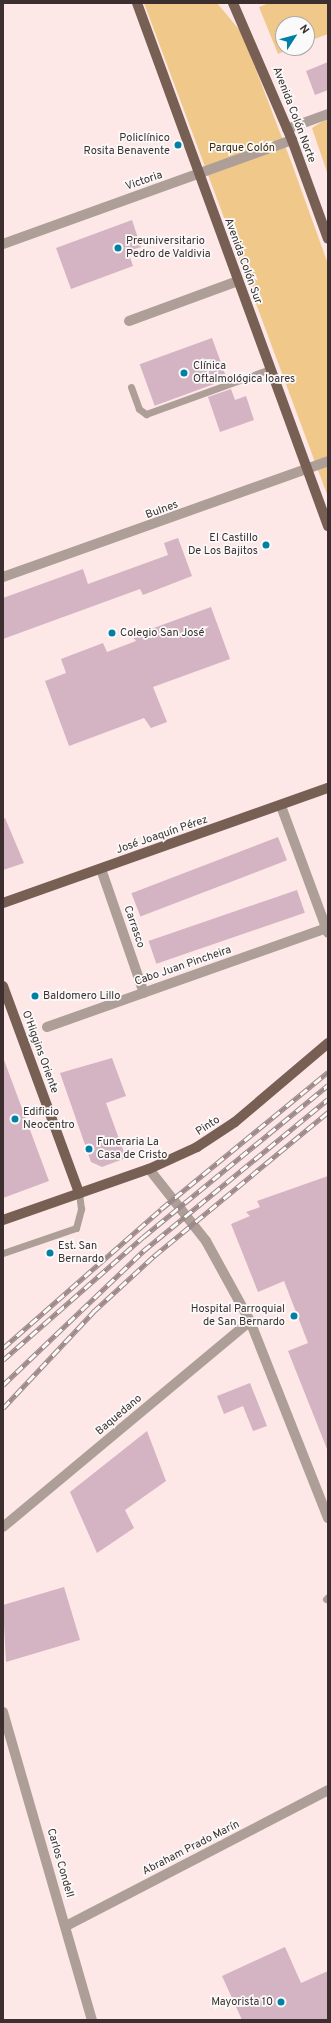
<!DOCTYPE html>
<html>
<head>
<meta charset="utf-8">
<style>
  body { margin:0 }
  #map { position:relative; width:331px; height:2023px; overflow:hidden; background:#fee7e7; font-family:Overpass,sans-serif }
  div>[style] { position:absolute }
  .green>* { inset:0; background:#f0c88a }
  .building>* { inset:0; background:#d4b4c3; transform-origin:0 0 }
  .service>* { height:7px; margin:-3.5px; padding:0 3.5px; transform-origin:3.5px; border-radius:3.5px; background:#ad9f98 }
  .minor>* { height:10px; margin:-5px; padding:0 5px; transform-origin:5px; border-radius:5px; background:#ad9f98 }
  .tertiary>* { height:10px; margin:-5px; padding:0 5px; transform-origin:5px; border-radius:5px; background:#ad9f98 }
  .primary>* { height:10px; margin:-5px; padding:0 5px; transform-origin:5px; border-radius:5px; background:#775f53 }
  .rail>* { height:4.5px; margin-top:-2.25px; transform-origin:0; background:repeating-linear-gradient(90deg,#fafafa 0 9px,#9c8989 0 18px); box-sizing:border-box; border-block:1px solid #9c8989 }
  .dots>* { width:11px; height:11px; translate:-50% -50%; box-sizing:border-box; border:2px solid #fafafa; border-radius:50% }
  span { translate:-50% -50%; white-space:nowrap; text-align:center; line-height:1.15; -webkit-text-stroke:3.5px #fafafa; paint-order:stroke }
  .street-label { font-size:11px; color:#3d2f2f }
  .poi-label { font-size:11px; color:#3d2f2f }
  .right { translate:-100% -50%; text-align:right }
  .left { translate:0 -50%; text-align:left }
  .park-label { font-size:11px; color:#3b2806 }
  .frame { position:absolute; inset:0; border:4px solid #3d2f2f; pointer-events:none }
  .north { position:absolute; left:275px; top:16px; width:40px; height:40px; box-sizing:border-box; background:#fafafa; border:1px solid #aea9a9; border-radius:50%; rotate:54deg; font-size:11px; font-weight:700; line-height:16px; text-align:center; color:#3d2f2f }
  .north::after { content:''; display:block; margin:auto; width:14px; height:18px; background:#017fa5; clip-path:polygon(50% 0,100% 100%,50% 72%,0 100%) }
</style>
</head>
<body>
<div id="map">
  <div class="green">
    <i style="clip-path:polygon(144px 3px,217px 3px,242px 33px,292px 164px,328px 264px,328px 497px)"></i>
    <i style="clip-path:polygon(269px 3px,328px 3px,328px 34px,307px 42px,307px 24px,283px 24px,283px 48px,292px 48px,278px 54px,259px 7px)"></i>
    <i style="clip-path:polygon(328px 118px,328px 175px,312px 128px)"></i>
  </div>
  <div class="building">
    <i style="clip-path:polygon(328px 62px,328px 90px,315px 95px,306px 71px)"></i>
    <i style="clip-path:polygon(132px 220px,141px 247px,128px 251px,133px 266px,71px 289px,56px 248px)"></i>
    <i style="left:212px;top:338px;width:44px;height:77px;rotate:70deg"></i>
    <i style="clip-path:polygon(231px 389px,235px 400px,246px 396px,254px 420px,220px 432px,208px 397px)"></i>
    <i style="clip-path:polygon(178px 538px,192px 576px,143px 595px,140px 589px,3px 639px,3px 598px,83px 569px,88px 584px,168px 555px,164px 543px)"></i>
    <i style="clip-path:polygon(211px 607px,230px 659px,153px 687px,167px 722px,151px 728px,144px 718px,69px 746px,45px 681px,66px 673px,61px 659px,103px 643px,107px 652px,136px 641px,132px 636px)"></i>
    <i style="clip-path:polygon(5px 818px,24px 863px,3px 870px,3px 819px)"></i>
    <i style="left:278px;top:837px;width:25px;height:157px;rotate:69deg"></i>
    <i style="left:297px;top:890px;width:24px;height:157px;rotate:71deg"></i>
    <i style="clip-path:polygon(112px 1058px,126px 1096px,106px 1103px,126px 1158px,102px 1167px,91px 1162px,60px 1073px)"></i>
    <i style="clip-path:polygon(4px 1060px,49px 1181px,3px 1198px,3px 1061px)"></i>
    <i style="clip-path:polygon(328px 1176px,328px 1449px,327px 1449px,288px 1351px,308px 1343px,284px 1281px,258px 1292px,231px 1224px,250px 1216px,246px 1212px,260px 1207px,257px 1201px)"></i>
    <i style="clip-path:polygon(250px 1383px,267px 1426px,253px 1431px,243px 1406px,224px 1414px,217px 1396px)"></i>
    <i style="clip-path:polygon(147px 1431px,166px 1481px,125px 1510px,134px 1528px,97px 1553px,70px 1492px)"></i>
    <i style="clip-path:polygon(64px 1587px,80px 1640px,6px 1662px,3px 1605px)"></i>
    <i style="clip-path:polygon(285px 1947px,301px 1983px,328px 1971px,328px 2020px,242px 2020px,222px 1976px)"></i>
  </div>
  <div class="service">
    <i style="left:131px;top:387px;width:23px;rotate:70deg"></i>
    <i style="left:139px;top:409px;width:9px;rotate:36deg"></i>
    <i style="left:146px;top:414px;width:132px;rotate:-19.9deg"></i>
    <i style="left:3px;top:1253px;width:77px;rotate:-18.9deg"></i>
    <i style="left:76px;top:1228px;width:20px;rotate:-75deg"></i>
    <i style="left:81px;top:1209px;width:16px;rotate:-97deg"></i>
    <i style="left:326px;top:1599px;width:3px;rotate:-45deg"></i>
  </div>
  <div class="minor">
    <i style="left:287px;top:129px;width:44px;rotate:-20.1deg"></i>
    <i style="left:129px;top:321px;width:116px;rotate:-20.2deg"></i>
    <i style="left:3px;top:577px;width:345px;rotate:-19.6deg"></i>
    <i style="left:281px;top:806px;width:135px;rotate:69.7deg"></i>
    <i style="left:101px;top:869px;width:131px;rotate:70.9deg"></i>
    <i style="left:47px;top:1027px;width:296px;rotate:-19.5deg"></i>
    <i style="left:66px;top:1926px;width:295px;rotate:-27.4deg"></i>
  </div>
  <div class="tertiary">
    <i style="left:3px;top:244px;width:307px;rotate:-19.8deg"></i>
    <i style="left:149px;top:1169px;width:92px;rotate:51.6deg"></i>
    <i style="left:206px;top:1241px;width:91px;rotate:61.2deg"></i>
    <i style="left:250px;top:1321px;width:212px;rotate:68.4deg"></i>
    <i style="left:3px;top:1527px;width:322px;rotate:-39.8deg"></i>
    <i style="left:3px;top:1712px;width:321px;rotate:73.9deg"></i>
  </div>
  <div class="primary">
    <i style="left:137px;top:3px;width:557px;rotate:69.94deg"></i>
    <i style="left:233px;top:3px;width:149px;rotate:66.7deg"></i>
    <i style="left:292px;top:140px;width:105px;rotate:70deg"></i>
    <i style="left:3px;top:903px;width:345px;rotate:-19.5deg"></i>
    <i style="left:3px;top:986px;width:221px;rotate:69.8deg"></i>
    <i style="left:3px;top:1220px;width:155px;rotate:-19.3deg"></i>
    <i style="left:149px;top:1169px;width:53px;rotate:-24.6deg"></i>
    <i style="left:197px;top:1147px;width:45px;rotate:-33.3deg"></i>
    <i style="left:235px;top:1122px;width:122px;rotate:-40.3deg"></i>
  </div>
  <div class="rail">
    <i style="left:3px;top:1348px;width:210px;rotate:-41.3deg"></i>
    <i style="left:161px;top:1209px;width:216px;rotate:-39.4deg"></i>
    <i style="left:3px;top:1360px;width:186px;rotate:-41.3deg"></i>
    <i style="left:143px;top:1237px;width:239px;rotate:-39.4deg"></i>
    <i style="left:3px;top:1385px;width:194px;rotate:-43.7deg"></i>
    <i style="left:143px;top:1251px;width:239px;rotate:-39.4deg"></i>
    <i style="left:3px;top:1408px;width:132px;rotate:-46.8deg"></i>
    <i style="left:93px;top:1312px;width:83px;rotate:-42.6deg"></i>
    <i style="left:154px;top:1256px;width:226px;rotate:-39.6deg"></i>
  </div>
  <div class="dots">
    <i style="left:178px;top:145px;background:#017fa5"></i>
    <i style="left:118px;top:248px;background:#017fa5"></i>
    <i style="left:184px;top:373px;background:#017fa5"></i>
    <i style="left:266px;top:545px;background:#017fa5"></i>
    <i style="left:112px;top:633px;background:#017fa5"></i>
    <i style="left:35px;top:996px;background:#017fa5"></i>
    <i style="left:15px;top:1119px;background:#017fa5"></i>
    <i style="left:89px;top:1149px;background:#017fa5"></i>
    <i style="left:50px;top:1253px;background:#017fa5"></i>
    <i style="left:294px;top:1316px;background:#017fa5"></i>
    <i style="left:281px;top:2002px;background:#017fa5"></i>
  </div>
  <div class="street-label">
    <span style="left:294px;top:115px;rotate:69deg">Avenida Colón Norte</span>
    <span style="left:144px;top:181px;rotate:-19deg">Victoria</span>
    <span style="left:243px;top:261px;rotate:70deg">Avenida Colón Sur</span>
    <span style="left:162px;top:510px;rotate:-20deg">Bulnes</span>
    <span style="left:162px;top:835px;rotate:-19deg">José Joaquín Pérez</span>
    <span style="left:134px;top:927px;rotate:71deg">Carrasco</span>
    <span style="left:183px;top:966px;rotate:-19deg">Cabo Juan Pincheira</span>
    <span style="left:40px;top:1052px;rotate:70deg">O'Higgins Oriente</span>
    <span style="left:208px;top:1126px;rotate:-33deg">Pinto</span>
    <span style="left:119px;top:1415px;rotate:-40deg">Baquedano</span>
    <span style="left:191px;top:1848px;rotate:-27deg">Abraham Prado Marín</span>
    <span style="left:60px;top:1863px;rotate:74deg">Carlos Condell</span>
  </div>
  <div class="poi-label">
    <span class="right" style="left:170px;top:145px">Policlínico<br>Rosita Benavente</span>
    <span class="left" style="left:126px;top:248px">Preuniversitario<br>Pedro de Valdivia</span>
    <span class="left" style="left:193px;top:373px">Clínica<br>Oftalmológica Ioares</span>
    <span class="right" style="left:258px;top:545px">El Castillo<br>De Los Bajitos</span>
    <span class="left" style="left:120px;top:633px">Colegio San José</span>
    <span class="left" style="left:43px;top:996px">Baldomero Lillo</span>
    <span class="left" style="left:23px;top:1119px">Edificio<br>Neocentro</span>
    <span class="left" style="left:97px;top:1149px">Funeraria La<br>Casa de Cristo</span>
    <span class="left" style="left:58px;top:1253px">Est. San<br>Bernardo</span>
    <span class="right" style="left:285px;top:1316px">Hospital Parroquial<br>de San Bernardo</span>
    <span class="right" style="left:273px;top:2002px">Mayorista 10</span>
  </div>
  <div class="park-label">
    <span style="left:242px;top:148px">Parque Colón</span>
  </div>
  <div class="frame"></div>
  <div class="north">N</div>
</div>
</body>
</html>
